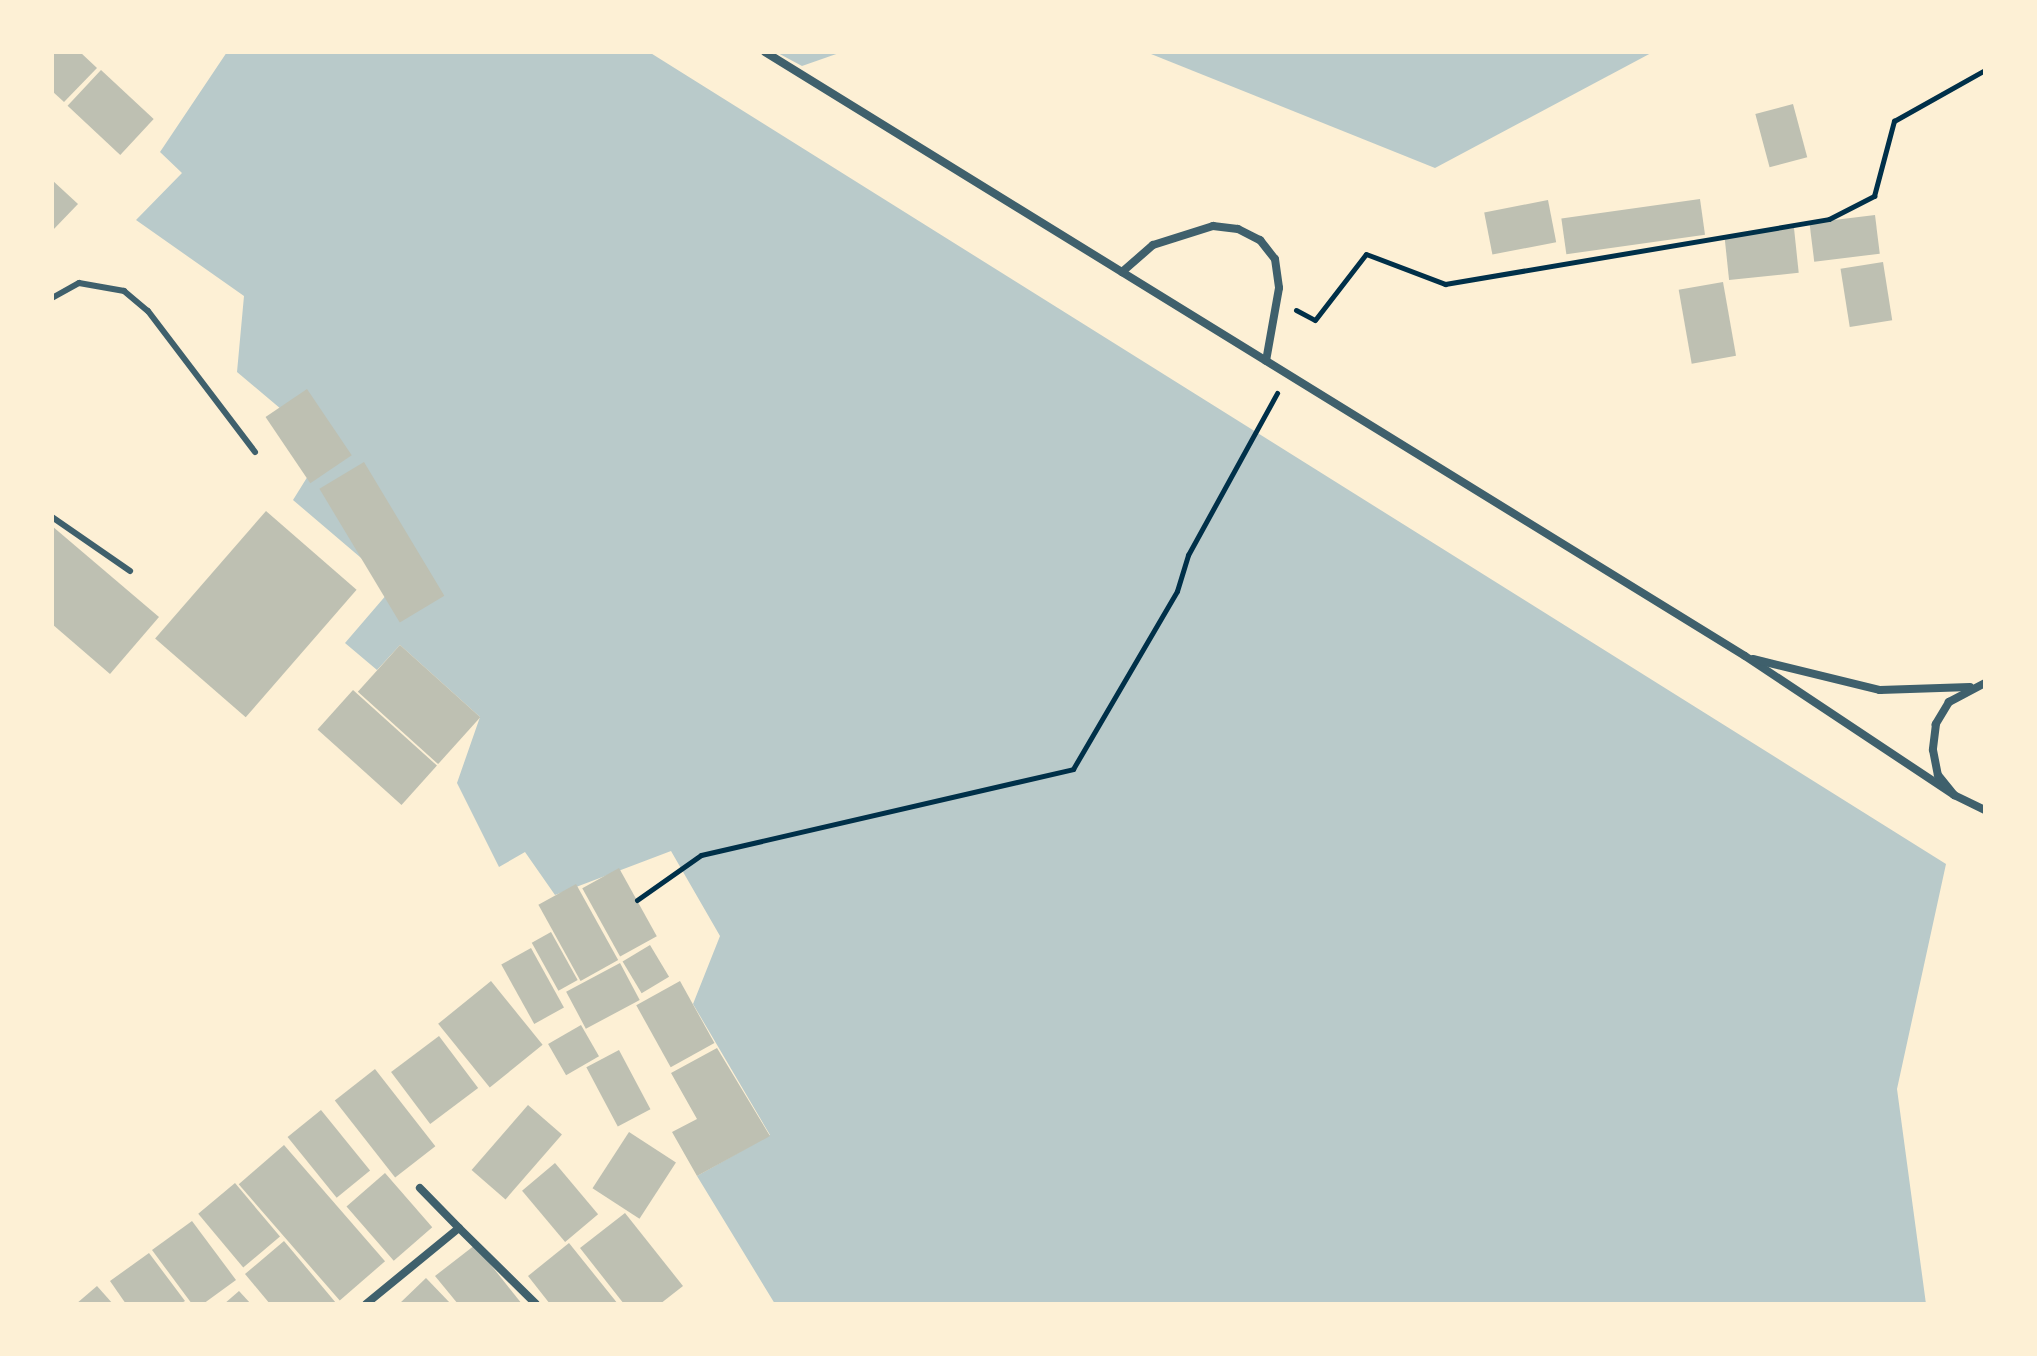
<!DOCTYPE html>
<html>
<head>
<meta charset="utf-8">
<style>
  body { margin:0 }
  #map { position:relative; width:2037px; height:1356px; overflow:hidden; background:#fdf0d5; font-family:"Exo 2",sans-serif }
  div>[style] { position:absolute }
  .green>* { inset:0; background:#b9caca }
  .building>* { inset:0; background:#bec0b2; transform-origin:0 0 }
  .path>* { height:5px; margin:-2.5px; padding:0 2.5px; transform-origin:2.5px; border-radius:2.5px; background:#003049 }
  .service>* { height:6px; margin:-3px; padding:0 3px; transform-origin:3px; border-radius:3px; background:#3f606c }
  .minor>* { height:8px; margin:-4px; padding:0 4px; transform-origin:4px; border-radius:4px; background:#3f606c }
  span { translate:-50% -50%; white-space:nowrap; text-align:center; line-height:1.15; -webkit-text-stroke:8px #fdf0d5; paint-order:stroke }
  .frame { position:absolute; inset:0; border:54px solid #fdf0d5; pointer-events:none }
</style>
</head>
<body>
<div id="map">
  <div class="green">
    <i style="clip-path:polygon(227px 52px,649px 52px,1946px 864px,1897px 1089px,1926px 1304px,775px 1304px,697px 1176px,770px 1135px,693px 1004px,720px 936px,671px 851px,555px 895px,525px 852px,499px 867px,457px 783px,480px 717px,400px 645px,377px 670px,345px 643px,394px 586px,293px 500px,326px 447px,237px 372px,244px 296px,136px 220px,182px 173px,160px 152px)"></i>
    <i style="clip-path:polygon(776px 52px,842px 52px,802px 66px)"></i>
    <i style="clip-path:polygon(1146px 52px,1653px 52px,1435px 168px)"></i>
  </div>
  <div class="building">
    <i style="clip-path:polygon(52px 52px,80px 52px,97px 68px,64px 102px,52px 91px)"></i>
    <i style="left:101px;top:70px;width:72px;height:49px;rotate:43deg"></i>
    <i style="left:1793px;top:104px;width:55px;height:39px;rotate:75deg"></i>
    <i style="clip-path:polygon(52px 180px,78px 204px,52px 231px)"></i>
    <i style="left:1700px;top:199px;width:36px;height:140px;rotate:82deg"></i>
    <i style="left:1548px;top:200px;width:43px;height:65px;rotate:79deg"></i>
    <i style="left:1875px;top:215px;width:39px;height:66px;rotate:83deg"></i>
    <i style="left:1794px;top:228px;width:45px;height:70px;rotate:84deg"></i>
    <i style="left:1883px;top:262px;width:59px;height:43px;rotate:81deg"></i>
    <i style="left:1723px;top:282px;width:75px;height:45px;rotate:80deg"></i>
    <i style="left:307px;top:389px;width:80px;height:50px;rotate:56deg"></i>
    <i style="left:364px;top:462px;width:156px;height:52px;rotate:59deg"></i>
    <i style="left:266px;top:511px;width:120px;height:169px;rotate:41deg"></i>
    <i style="clip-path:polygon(52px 526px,159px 617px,110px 674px,52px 624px)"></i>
    <i style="left:400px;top:645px;width:108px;height:63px;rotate:42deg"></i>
    <i style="left:353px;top:690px;width:113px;height:53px;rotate:42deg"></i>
    <i style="left:619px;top:868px;width:78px;height:42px;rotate:61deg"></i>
    <i style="left:576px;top:884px;width:87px;height:43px;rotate:61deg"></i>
    <i style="left:551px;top:932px;width:55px;height:22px;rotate:61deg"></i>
    <i style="left:650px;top:945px;width:37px;height:32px;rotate:59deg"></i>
    <i style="left:531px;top:948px;width:68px;height:34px;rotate:61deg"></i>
    <i style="left:620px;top:963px;width:42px;height:61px;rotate:62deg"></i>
    <i style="left:491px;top:981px;width:82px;height:68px;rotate:51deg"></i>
    <i style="left:680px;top:981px;width:71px;height:50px;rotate:61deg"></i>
    <i style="left:581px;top:1025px;width:36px;height:38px;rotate:60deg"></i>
    <i style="left:439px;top:1036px;width:65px;height:60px;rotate:53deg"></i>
    <i style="clip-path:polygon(717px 1048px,770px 1136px,697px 1176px,672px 1132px,697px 1119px,671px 1073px)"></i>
    <i style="left:619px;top:1050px;width:67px;height:37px;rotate:62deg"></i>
    <i style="left:375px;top:1069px;width:98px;height:51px;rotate:52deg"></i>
    <i style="left:528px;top:1105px;width:45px;height:86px;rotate:41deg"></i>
    <i style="left:321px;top:1110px;width:78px;height:43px;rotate:51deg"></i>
    <i style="left:629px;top:1132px;width:56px;height:67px;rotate:33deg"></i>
    <i style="left:284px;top:1145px;width:154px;height:60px;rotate:49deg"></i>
    <i style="left:555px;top:1163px;width:67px;height:43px;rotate:50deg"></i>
    <i style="left:385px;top:1173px;width:72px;height:51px;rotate:49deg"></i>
    <i style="left:235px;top:1183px;width:70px;height:48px;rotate:50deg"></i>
    <i style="clip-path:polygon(625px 1213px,683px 1286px,660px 1304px,624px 1304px,580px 1248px)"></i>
    <i style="clip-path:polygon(192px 1221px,236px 1280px,203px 1304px,192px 1304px,152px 1250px)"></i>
    <i style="clip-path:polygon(284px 1241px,336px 1303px,334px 1304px,270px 1304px,245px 1274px)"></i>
    <i style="clip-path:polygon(569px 1243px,618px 1304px,550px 1304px,528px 1276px)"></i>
    <i style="clip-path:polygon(475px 1245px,522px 1304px,458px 1304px,435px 1276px)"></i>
    <i style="clip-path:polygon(149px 1253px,185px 1301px,180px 1304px,126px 1304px,110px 1281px)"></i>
    <i style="clip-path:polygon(426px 1278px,451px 1304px,399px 1304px)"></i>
    <i style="clip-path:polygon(97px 1286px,113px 1304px,76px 1304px)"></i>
    <i style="clip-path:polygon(239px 1291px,251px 1304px,224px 1304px)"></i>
  </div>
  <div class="path">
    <i style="left:1296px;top:310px;width:21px;rotate:28deg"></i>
    <i style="left:1315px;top:320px;width:83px;rotate:-52.3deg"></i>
    <i style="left:1366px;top:254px;width:85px;rotate:20.8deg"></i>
    <i style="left:1445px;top:284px;width:389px;rotate:-9.6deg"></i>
    <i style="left:1829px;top:219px;width:51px;rotate:-27.1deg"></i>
    <i style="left:1874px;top:196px;width:78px;rotate:-75.1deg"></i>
    <i style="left:1894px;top:121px;width:104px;rotate:-29.3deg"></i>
    <i style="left:637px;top:900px;width:78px;rotate:-35.1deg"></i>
    <i style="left:701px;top:855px;width:382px;rotate:-13deg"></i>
    <i style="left:1073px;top:769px;width:206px;rotate:-59.7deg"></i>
    <i style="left:1177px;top:591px;width:38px;rotate:-73deg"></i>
    <i style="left:1188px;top:555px;width:185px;rotate:-61.2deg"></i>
  </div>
  <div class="service">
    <i style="left:52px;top:298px;width:31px;rotate:-29deg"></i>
    <i style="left:79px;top:283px;width:46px;rotate:10.1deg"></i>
    <i style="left:124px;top:291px;width:31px;rotate:40deg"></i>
    <i style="left:148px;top:311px;width:177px;rotate:52.8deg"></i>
    <i style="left:52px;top:517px;width:95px;rotate:34.7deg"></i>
  </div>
  <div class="minor">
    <i style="left:765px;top:52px;width:1151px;rotate:31.65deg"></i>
    <i style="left:1745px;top:656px;width:251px;rotate:33.6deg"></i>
    <i style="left:1122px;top:272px;width:41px;rotate:-41.1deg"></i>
    <i style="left:1153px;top:245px;width:63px;rotate:-17.6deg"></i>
    <i style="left:1213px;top:226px;width:25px;rotate:7deg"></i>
    <i style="left:1238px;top:229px;width:25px;rotate:27deg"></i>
    <i style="left:1260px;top:240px;width:24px;rotate:52deg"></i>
    <i style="left:1275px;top:259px;width:29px;rotate:82deg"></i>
    <i style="left:1279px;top:288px;width:74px;rotate:100.1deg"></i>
    <i style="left:1753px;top:659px;width:131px;rotate:13.7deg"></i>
    <i style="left:1880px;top:690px;width:90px;rotate:-1.9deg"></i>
    <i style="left:1985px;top:683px;width:41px;rotate:152.2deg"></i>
    <i style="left:1949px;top:702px;width:26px;rotate:121deg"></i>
    <i style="left:1936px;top:724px;width:26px;rotate:97deg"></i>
    <i style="left:1933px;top:750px;width:25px;rotate:79deg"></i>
    <i style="left:1938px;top:775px;width:26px;rotate:51deg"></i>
    <i style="left:1954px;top:795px;width:34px;rotate:26deg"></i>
    <i style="left:459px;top:1228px;width:108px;rotate:44.6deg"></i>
    <i style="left:366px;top:1304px;width:120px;rotate:-39.3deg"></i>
    <i style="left:459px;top:1228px;width:56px;rotate:-134.3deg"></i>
  </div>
  <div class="frame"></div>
</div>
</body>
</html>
